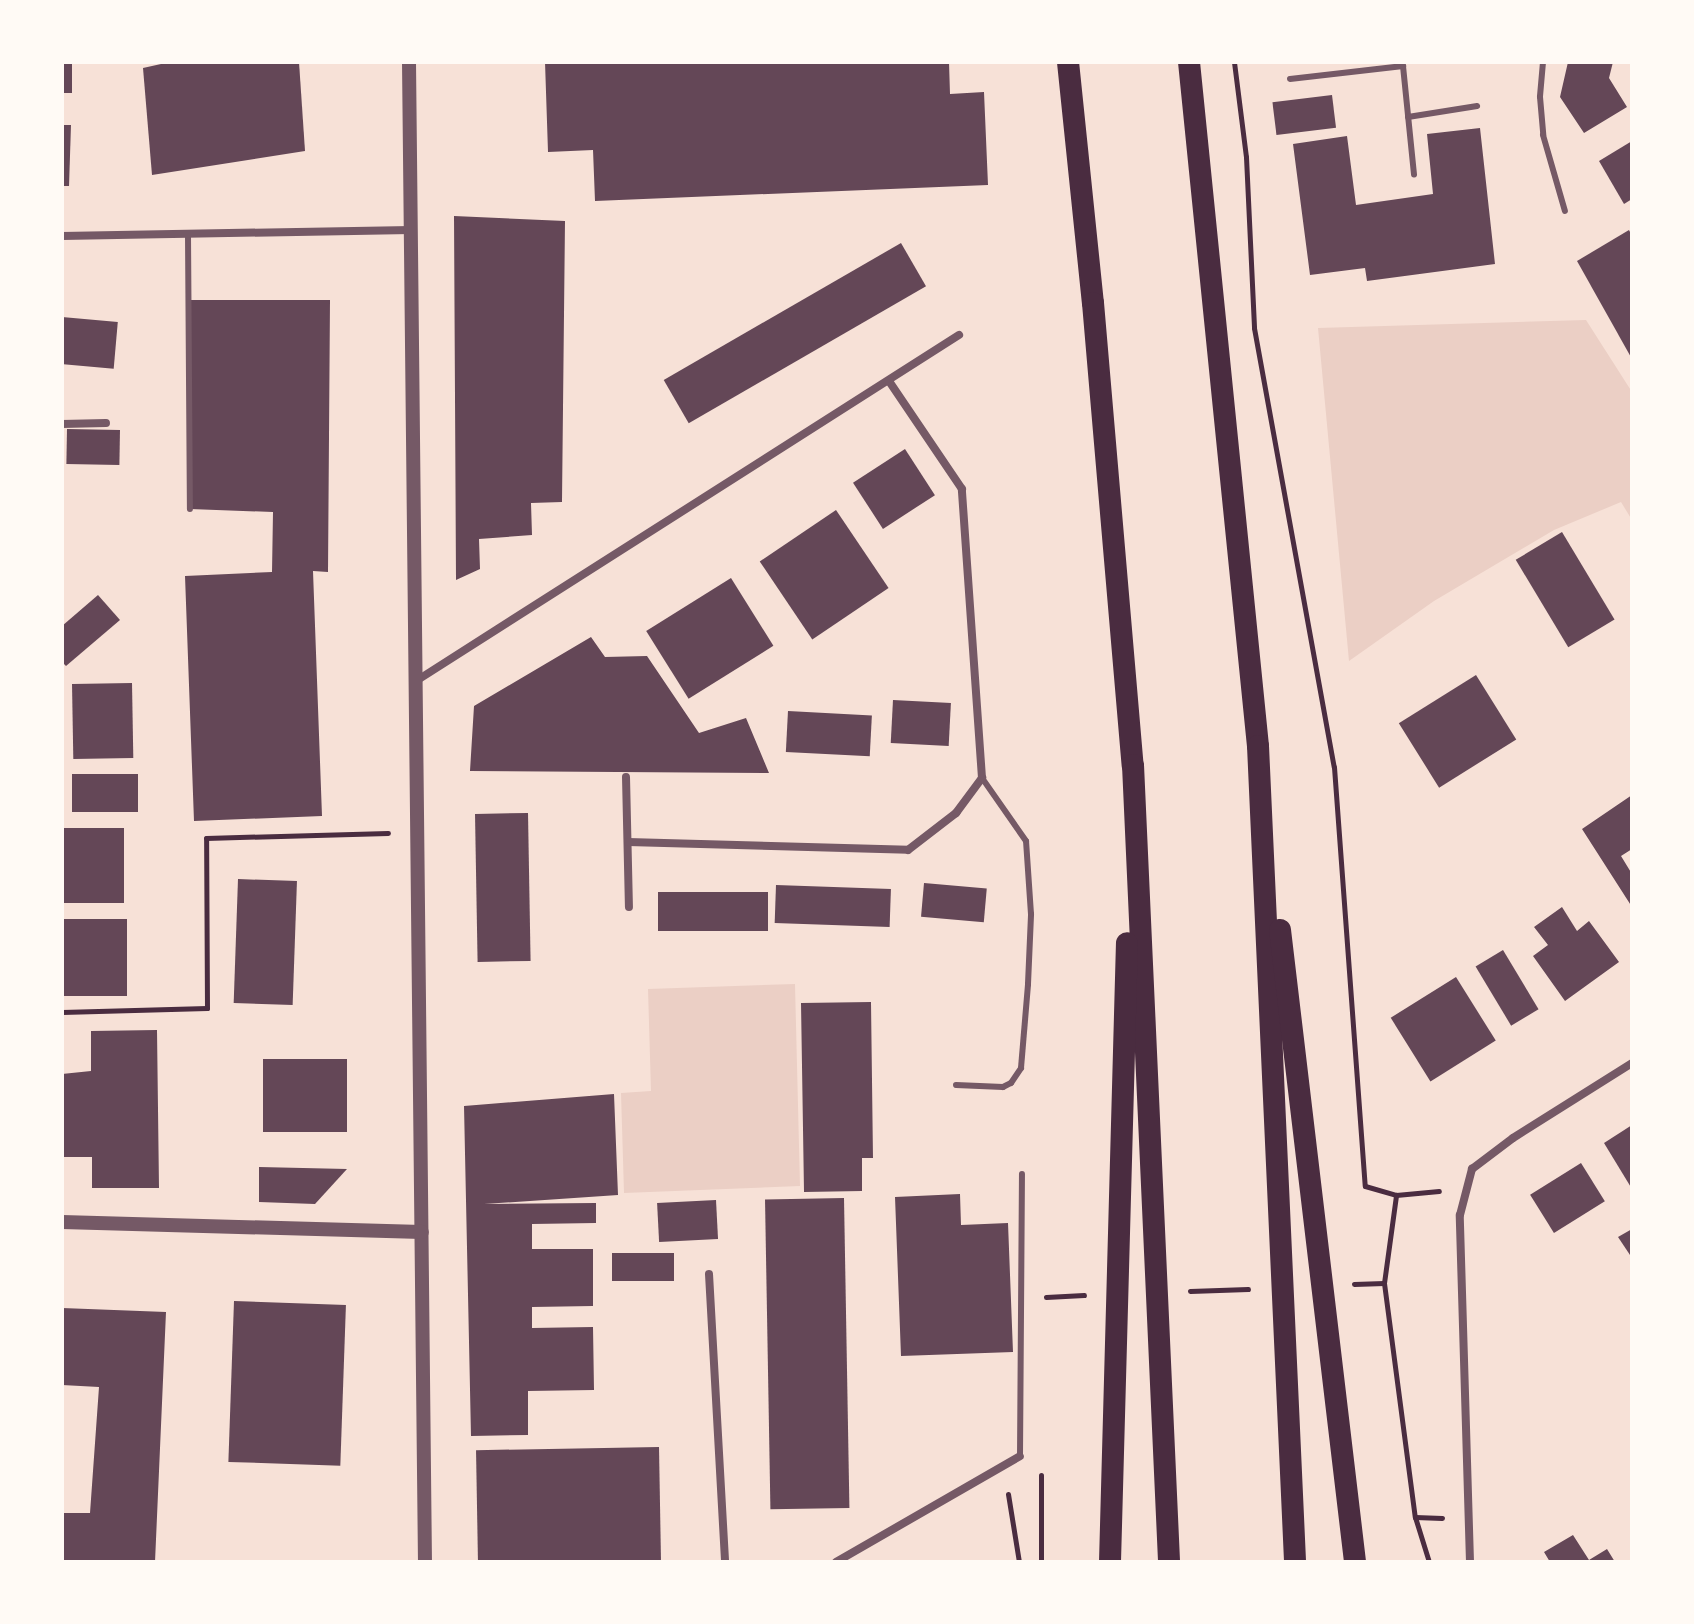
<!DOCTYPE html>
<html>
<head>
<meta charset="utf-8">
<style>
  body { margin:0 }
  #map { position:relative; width:1694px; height:1624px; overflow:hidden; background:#f7e1d7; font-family:"Space Grotesk",sans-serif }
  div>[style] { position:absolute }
  .green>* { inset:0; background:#ebcfc5 }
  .building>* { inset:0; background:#644757; transform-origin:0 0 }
  .path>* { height:5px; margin:-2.5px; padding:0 2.5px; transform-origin:2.5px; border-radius:2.5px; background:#4a2c40 }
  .service>* { height:6px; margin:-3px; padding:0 3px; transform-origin:3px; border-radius:3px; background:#755966 }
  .minor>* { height:8px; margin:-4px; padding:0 4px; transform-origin:4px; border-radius:4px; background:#755966 }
  .tertiary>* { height:14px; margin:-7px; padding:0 7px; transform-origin:7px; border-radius:7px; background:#755966 }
  .trunk>* { height:22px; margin:-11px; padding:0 11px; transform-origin:11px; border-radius:11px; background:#4a2c40 }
  span { translate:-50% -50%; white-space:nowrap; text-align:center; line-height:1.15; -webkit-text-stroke:6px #fffaf5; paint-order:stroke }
  .frame { position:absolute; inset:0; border:64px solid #fffaf5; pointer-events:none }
</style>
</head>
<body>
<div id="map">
  <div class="green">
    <i style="clip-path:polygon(1586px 320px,1632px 392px,1632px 520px,1621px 502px,1554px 530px,1434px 601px,1349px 661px,1318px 328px)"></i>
    <i style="clip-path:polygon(795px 984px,800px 1186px,624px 1193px,621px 1093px,651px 1091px,648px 989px)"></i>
  </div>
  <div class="building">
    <i style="left:62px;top:62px;width:10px;height:31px"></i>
    <i style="clip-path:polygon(170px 62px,299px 62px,305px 151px,152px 175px,143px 68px)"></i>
    <i style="clip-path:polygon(545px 62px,949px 62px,950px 94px,984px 92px,988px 185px,595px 201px,593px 150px,548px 152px)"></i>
    <i style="clip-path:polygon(1568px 62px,1613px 62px,1609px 78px,1627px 107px,1584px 133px,1560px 97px)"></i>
    <i style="left:1332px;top:95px;width:33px;height:60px;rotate:83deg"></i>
    <i style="clip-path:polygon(62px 125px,71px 125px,69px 186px,62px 186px)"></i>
    <i style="clip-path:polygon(1480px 128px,1495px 264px,1367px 281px,1365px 268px,1310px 275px,1293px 144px,1347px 136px,1356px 205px,1433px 194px,1427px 134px)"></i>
    <i style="clip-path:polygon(1632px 141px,1632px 199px,1624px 204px,1599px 161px)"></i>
    <i style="clip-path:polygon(454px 216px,565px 221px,562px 502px,531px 503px,532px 535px,479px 539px,480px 569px,456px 580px)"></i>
    <i style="clip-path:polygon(1629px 230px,1632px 236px,1632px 359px,1577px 261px)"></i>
    <i style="left:901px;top:243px;width:50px;height:274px;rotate:60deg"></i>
    <i style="clip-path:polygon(191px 300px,330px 300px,328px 572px,313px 571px,322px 816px,194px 821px,185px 576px,272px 572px,273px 512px,190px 509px)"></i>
    <i style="left:62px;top:317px;width:56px;height:47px;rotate:5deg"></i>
    <i style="left:67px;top:429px;width:53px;height:35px;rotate:1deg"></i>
    <i style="left:905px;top:449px;width:55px;height:62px;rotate:57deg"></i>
    <i style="left:836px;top:510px;width:94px;height:92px;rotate:56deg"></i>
    <i style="left:1562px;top:532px;width:102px;height:54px;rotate:59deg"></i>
    <i style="left:731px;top:578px;width:80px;height:100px;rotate:58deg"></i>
    <i style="clip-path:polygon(98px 595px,120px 620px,66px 666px,62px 662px,62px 626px)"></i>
    <i style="clip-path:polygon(591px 637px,605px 657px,647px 656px,699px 733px,746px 718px,769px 773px,470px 771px,474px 706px)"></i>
    <i style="left:1476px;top:675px;width:76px;height:91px;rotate:58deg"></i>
    <i style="left:132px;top:683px;width:75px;height:60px;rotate:89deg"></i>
    <i style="left:893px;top:700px;width:58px;height:43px;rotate:3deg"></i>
    <i style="left:788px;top:711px;width:84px;height:41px;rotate:3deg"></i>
    <i style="left:72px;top:774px;width:66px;height:38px"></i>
    <i style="clip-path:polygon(1632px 795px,1632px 849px,1621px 856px,1632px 874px,1632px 907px,1582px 829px)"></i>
    <i style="left:528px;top:813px;width:148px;height:53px;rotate:89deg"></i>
    <i style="left:124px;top:828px;width:75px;height:62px;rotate:90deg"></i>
    <i style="left:238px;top:879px;width:59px;height:124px;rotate:2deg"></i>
    <i style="left:924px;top:883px;width:63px;height:34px;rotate:5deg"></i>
    <i style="left:776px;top:885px;width:115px;height:38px;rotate:2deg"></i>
    <i style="left:768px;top:892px;width:39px;height:110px;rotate:90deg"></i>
    <i style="clip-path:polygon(1562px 907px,1577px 931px,1589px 921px,1619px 962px,1565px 1001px,1533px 956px,1548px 945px,1534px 927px)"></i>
    <i style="left:63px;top:919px;width:64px;height:77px"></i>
    <i style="left:1503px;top:950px;width:69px;height:32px;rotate:59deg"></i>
    <i style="left:1456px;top:977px;width:75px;height:77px;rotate:58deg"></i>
    <i style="clip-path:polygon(871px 1002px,873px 1158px,862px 1158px,862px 1191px,804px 1192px,801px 1003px)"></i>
    <i style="clip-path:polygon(157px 1030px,159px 1188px,92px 1188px,92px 1157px,62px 1157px,62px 1074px,91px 1071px,91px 1031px)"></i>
    <i style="left:263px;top:1059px;width:84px;height:73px"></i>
    <i style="clip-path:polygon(614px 1094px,618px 1195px,484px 1204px,596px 1203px,596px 1223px,532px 1224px,532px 1249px,593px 1249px,593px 1306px,532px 1307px,532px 1328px,593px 1327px,594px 1390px,528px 1391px,528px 1435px,471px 1436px,464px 1106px)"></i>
    <i style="clip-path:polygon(1632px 1125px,1632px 1189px,1604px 1143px)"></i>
    <i style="left:1581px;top:1163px;width:45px;height:60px;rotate:58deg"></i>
    <i style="clip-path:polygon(259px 1167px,347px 1169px,315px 1204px,259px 1202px)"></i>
    <i style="clip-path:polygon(960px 1194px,961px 1225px,1008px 1223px,1013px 1352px,901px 1356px,895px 1197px)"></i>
    <i style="left:844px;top:1198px;width:310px;height:79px;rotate:89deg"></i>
    <i style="left:716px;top:1200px;width:39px;height:59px;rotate:87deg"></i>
    <i style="clip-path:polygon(1632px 1229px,1632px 1258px,1618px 1237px)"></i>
    <i style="left:612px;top:1253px;width:62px;height:28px"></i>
    <i style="left:234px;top:1301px;width:112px;height:161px;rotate:2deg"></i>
    <i style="clip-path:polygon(62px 1308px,166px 1312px,155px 1562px,62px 1562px,62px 1513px,90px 1513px,99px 1387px,62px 1385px)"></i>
    <i style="left:659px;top:1447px;width:113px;height:183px;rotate:89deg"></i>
    <i style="clip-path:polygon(1573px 1535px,1589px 1560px,1607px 1549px,1615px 1562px,1550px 1562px,1544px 1552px)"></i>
  </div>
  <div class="path">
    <i style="left:1234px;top:62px;width:96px;rotate:82.8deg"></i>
    <i style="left:1246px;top:157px;width:171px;rotate:87.3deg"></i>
    <i style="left:1254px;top:328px;width:446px;rotate:79.7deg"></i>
    <i style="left:1334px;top:767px;width:420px;rotate:85.8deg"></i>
    <i style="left:1365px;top:1186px;width:32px;rotate:16deg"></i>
    <i style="left:1396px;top:1195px;width:43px;rotate:-5.3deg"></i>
    <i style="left:62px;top:1012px;width:145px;rotate:-1.6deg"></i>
    <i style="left:207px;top:1008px;width:170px;rotate:-90.3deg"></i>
    <i style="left:206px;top:838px;width:182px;rotate:-1.6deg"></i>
    <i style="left:1384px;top:1283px;width:89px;rotate:-82.2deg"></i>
    <i style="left:1354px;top:1284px;width:30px;rotate:-2deg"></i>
    <i style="left:1384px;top:1283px;width:236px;rotate:82.5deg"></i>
    <i style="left:1415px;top:1517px;width:47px;rotate:72.7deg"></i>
    <i style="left:1190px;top:1291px;width:58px;rotate:-2deg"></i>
    <i style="left:1046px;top:1297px;width:38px;rotate:-3deg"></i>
    <i style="left:1008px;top:1494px;width:69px;rotate:80.8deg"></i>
    <i style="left:1415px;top:1517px;width:27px;rotate:2deg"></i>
    <i style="left:1041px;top:1562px;width:87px;rotate:-90deg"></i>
  </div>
  <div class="service">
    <i style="left:1543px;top:62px;width:35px;rotate:95deg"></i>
    <i style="left:1540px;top:97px;width:38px;rotate:85deg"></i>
    <i style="left:1543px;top:135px;width:79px;rotate:73.9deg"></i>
    <i style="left:1290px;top:79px;width:114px;rotate:-6.6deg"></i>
    <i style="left:1403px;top:66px;width:109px;rotate:84.2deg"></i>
    <i style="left:1408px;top:117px;width:70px;rotate:-9.1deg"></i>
    <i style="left:188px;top:235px;width:274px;rotate:89.6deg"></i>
    <i style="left:956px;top:1085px;width:47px;rotate:2.4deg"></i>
    <i style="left:1003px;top:1087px;width:9px;rotate:-27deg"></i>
    <i style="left:1011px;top:1083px;width:18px;rotate:-56deg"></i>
    <i style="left:1021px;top:1068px;width:84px;rotate:-85.2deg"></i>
    <i style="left:1028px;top:984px;width:70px;rotate:-87.5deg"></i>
    <i style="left:1031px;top:914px;width:73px;rotate:-93.9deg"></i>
    <i style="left:1026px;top:841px;width:77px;rotate:-124.9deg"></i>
    <i style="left:1020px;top:1456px;width:282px;rotate:-89.6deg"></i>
  </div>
  <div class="minor">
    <i style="left:62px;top:236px;width:349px;rotate:-1deg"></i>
    <i style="left:62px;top:424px;width:44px;rotate:-1.3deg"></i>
    <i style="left:416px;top:681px;width:644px;rotate:-32.51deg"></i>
    <i style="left:626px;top:777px;width:130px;rotate:88.7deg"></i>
    <i style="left:628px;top:842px;width:280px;rotate:1.6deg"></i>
    <i style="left:908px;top:850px;width:61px;rotate:-37.6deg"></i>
    <i style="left:956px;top:813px;width:44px;rotate:-53.4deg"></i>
    <i style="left:982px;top:778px;width:290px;rotate:-94deg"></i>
    <i style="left:962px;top:489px;width:130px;rotate:-124.1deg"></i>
    <i style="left:709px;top:1274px;width:288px;rotate:86.8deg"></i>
    <i style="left:836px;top:1562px;width:212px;rotate:-29.9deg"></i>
    <i style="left:1470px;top:1562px;width:347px;rotate:-91.7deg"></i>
    <i style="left:1460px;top:1215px;width:48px;rotate:-75.4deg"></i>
    <i style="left:1472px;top:1169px;width:51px;rotate:-37.1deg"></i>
    <i style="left:1513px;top:1138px;width:141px;rotate:-32.2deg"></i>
  </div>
  <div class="tertiary">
    <i style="left:409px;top:62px;width:1500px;rotate:89.39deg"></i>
    <i style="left:62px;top:1222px;width:360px;rotate:1.6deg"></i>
  </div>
  <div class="trunk">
    <i style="left:1068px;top:62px;width:242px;rotate:84.1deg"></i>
    <i style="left:1093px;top:303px;width:464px;rotate:85.1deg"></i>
    <i style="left:1133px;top:765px;width:798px;rotate:87.41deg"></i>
    <i style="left:1189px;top:62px;width:687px;rotate:84.24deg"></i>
    <i style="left:1258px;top:746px;width:817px;rotate:87.4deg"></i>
    <i style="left:1280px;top:930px;width:636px;rotate:83.23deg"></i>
    <i style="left:1110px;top:1562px;width:619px;rotate:-88.43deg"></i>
  </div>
  <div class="frame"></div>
</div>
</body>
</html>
